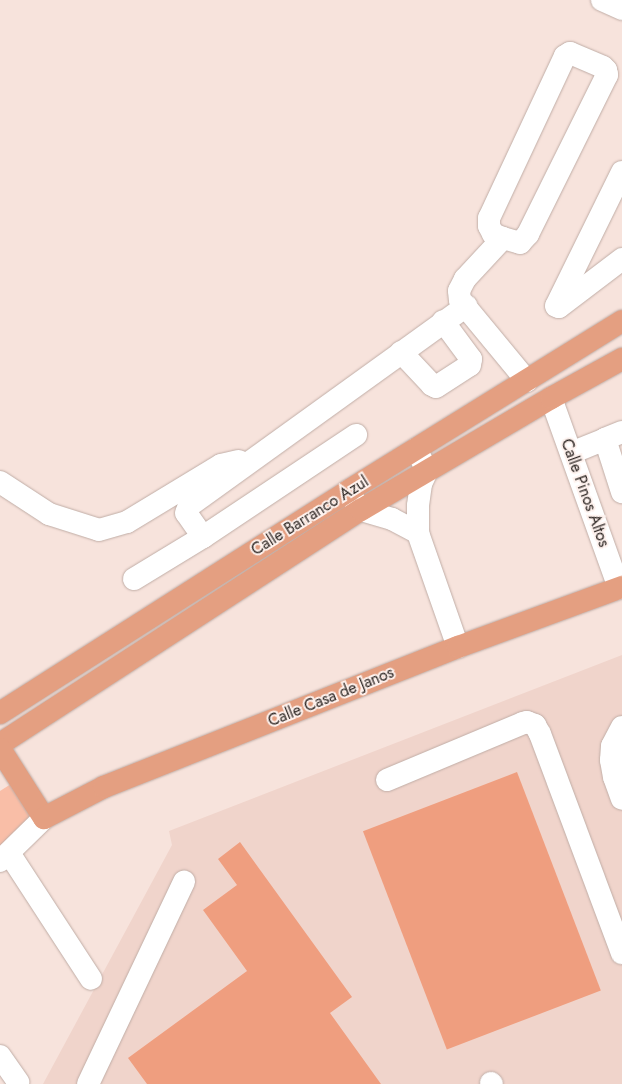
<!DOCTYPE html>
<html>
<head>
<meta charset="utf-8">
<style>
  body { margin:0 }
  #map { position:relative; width:622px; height:1084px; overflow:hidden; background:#f7e3dc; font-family:Jost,sans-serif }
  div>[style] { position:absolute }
  .built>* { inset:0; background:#f0d4cb }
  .green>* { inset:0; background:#f9bea7 }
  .building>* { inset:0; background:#ef9e7f; transform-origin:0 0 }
  .roads { filter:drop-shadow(0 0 1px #c0ada6) drop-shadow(0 0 1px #c0ada6) }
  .minor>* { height:22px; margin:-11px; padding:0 11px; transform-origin:11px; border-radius:11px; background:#fff }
  .major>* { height:22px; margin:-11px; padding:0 11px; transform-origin:11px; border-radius:11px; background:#e49f81 }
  span { translate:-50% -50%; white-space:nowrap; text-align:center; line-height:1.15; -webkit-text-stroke:4px #fef2ee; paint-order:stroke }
  .street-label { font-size:16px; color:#2b2421 }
</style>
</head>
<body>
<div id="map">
  <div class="built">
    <i style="clip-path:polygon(622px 655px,622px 1084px,43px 1084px,172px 845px,169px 831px)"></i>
  </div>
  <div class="green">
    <i style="clip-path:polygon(11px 784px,40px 821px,0 852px,0 791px)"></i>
  </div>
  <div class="building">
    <i style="left:517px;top:772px;width:234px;height:165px;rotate:69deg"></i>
    <i style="clip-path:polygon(240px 842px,352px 997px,330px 1013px,381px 1084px,147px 1084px,128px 1058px,247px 971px,203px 910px,237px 885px,218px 859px)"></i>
  </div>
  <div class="roads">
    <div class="minor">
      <i style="left:602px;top:0;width:22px;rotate:24deg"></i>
      <i style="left:622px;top:172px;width:149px;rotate:116.2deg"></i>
      <i style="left:556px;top:306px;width:3px;rotate:18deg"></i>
      <i style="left:559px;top:307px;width:79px;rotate:-37.3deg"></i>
      <i style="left:503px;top:238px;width:18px;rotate:16deg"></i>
      <i style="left:520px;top:243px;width:12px;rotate:-48deg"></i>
      <i style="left:528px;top:234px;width:178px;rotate:-63.6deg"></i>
      <i style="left:607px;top:75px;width:5px;rotate:-101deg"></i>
      <i style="left:606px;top:70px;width:4px;rotate:-135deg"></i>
      <i style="left:603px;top:67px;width:36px;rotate:-157deg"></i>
      <i style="left:570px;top:53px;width:6px;rotate:149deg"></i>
      <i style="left:565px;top:56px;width:179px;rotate:115.1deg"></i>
      <i style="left:489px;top:218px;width:8px;rotate:90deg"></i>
      <i style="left:489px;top:226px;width:9px;rotate:63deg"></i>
      <i style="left:493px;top:234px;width:11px;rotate:22deg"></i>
      <i style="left:503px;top:238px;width:56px;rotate:132.8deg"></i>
      <i style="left:465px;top:279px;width:13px;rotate:117deg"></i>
      <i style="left:459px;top:291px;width:9px;rotate:84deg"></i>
      <i style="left:460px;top:300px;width:105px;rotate:50.4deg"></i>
      <i style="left:401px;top:352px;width:45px;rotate:46.8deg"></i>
      <i style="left:432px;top:385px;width:4px;rotate:27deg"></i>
      <i style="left:436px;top:387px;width:40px;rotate:-32.9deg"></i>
      <i style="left:470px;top:365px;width:6px;rotate:-81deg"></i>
      <i style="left:471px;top:359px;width:47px;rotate:-126.4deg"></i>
      <i style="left:551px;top:398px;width:202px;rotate:70.3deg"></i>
      <i style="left:622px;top:432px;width:18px;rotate:158deg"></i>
      <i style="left:605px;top:439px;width:56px;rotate:72.2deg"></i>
      <i style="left:416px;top:449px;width:25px;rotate:63deg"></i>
      <i style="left:427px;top:471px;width:14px;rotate:115deg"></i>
      <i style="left:421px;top:484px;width:22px;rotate:98deg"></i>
      <i style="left:418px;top:506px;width:27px;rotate:90deg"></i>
      <i style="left:418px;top:533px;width:121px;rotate:70.7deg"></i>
      <i style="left:571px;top:453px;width:37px;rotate:-22deg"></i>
      <i style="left:0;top:482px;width:59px;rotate:33.1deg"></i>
      <i style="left:49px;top:514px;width:52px;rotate:17.7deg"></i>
      <i style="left:99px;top:530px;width:29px;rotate:-16deg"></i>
      <i style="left:127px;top:522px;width:110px;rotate:-31.2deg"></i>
      <i style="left:221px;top:465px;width:18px;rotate:-13deg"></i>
      <i style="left:348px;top:491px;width:23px;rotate:56deg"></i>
      <i style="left:361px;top:510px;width:32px;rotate:16deg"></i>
      <i style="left:392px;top:519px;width:30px;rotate:28deg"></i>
      <i style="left:203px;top:537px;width:184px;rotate:-33.7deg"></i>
      <i style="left:134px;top:579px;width:81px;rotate:-31.3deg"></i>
      <i style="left:203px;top:537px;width:29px;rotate:-125deg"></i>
      <i style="left:186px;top:513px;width:8px;rotate:-67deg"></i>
      <i style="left:189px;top:506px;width:342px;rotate:-35.8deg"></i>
      <i style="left:622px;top:727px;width:21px;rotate:118deg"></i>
      <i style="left:612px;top:746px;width:14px;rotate:94deg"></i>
      <i style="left:611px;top:760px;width:17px;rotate:80deg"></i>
      <i style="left:614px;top:777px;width:23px;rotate:70deg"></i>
      <i style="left:387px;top:780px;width:147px;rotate:-22.7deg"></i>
      <i style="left:523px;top:723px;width:4px;rotate:-14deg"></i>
      <i style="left:527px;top:722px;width:9px;rotate:21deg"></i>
      <i style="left:535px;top:725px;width:10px;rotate:61deg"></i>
      <i style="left:540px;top:734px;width:234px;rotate:69.5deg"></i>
      <i style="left:9px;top:853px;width:150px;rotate:56.9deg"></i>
      <i style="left:0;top:861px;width:62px;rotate:-44.3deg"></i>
      <i style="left:0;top:1056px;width:32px;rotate:55deg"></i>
      <i style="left:491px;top:1083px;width:1px;rotate:45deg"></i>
      <i style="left:88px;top:1084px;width:224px;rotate:-64.6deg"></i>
    </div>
    <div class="major">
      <i style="left:0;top:713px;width:413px;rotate:-32.5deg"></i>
      <i style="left:348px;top:491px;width:322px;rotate:-31.8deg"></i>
      <i style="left:0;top:744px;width:430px;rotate:-33deg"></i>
      <i style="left:361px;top:510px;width:221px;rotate:-30.5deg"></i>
      <i style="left:551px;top:398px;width:81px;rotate:-28.8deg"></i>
      <i style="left:0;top:749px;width:82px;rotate:57.5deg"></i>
      <i style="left:44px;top:818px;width:68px;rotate:-27.3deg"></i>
      <i style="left:104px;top:787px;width:381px;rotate:-21.6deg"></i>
      <i style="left:458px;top:647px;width:175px;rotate:-20.1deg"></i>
    </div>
  </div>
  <div class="street-label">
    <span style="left:585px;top:493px;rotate:70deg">Calle Pinos Altos</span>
    <span style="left:310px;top:516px;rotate:-32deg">Calle Barranco Azul</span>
    <span style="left:331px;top:697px;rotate:-22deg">Calle Casa de Janos</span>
  </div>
</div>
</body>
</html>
